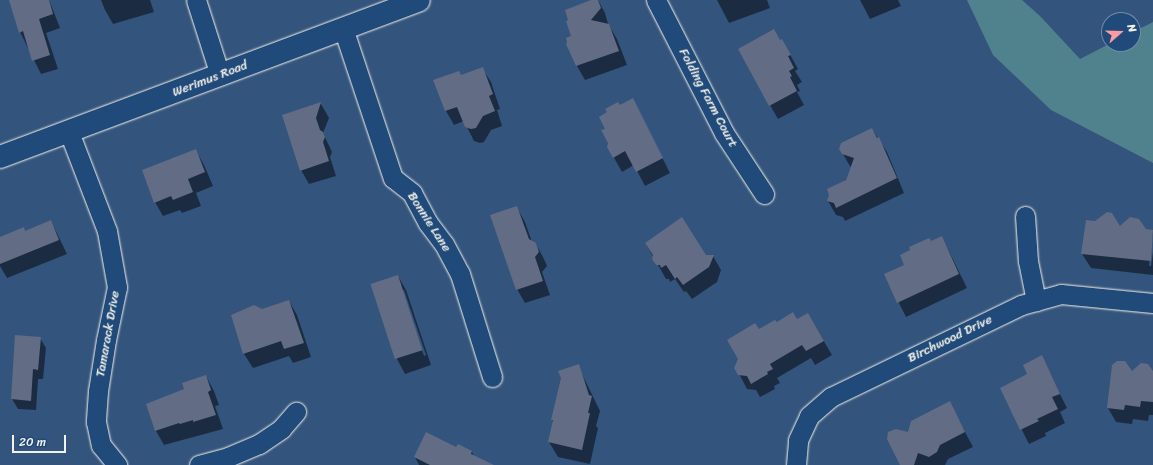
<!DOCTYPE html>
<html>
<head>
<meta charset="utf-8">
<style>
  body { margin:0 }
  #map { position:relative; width:1153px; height:465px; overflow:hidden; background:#33547d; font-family:Sriracha,sans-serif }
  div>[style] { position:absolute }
  .green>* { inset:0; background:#50828e }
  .shadow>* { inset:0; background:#0007 }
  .building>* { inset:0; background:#636c85; transform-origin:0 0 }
  .roads { filter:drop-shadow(0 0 1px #f4f1e8) drop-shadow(0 0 1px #f4f1e8) }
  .street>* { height:19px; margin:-9.5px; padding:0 9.5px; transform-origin:9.5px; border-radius:9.5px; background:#1f4a7a }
  .secondary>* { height:22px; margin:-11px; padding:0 11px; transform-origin:11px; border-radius:11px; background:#1f4a7a }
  span { translate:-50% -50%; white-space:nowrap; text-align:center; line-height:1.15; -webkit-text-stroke:3px #1f4a7a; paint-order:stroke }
  .street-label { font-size:13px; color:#f4f1e8 }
  .north { position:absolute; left:1101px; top:12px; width:40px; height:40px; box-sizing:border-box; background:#1f4a7a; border:1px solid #748da6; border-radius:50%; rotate:70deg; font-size:11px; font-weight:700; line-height:16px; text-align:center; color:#f4f1e8 }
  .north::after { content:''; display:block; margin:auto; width:14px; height:18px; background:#ff9aa2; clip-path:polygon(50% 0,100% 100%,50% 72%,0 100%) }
  .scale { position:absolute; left:12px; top:435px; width:54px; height:18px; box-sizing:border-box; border:2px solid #f4f1e8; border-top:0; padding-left:5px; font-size:12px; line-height:14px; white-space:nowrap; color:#f4f1e8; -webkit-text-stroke:3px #1f4a7a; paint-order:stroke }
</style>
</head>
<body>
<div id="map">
  <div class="green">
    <i style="clip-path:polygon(967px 0,1022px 0,1040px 16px,1080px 59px,1109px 44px,1133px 44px,1133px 32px,1153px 22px,1153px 163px,1051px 110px,993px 55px)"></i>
  </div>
  <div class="shadow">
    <i style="clip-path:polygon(10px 0,49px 0,60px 28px,46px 33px,58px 69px,41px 74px,20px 32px)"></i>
    <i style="clip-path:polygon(101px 0,150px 0,154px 12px,113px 24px,105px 10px)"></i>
    <i style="clip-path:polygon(594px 0,598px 0,605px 13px,608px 24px,617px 39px,627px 65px,585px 80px,577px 66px,573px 37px)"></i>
    <i style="clip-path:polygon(717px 0,767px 0,770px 8px,729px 23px)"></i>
    <i style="clip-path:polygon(860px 0,898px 0,901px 6px,870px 19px)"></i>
    <i style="clip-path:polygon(782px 40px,798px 69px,795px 71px,802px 82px,797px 85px,800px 91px,797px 92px,804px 105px,778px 119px,770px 105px)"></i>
    <i style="clip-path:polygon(482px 68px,491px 82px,500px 109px,497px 110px,502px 126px,491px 130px,484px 142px,480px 143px,474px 141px,464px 121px,454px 125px,446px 111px,435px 81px,461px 76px)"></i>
    <i style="clip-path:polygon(321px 104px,329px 118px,323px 133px,332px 152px,330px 157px,336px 176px,309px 184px,301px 170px,283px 116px)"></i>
    <i style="clip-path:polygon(620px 106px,640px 114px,670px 173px,645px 186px,634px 165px,622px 172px,608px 147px,609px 143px,606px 129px)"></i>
    <i style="clip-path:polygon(872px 129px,887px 152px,904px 193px,845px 221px,843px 217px,836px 215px,828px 201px,846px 180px,851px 168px,843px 154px)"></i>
    <i style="clip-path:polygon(196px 151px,204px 165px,213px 186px,196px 193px,201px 206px,182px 213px,180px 210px,163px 216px,155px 202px)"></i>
    <i style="clip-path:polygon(517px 208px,525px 222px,532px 242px,536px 244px,544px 259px,547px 266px,542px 272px,550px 295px,525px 303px,517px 289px)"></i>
    <i style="clip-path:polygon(51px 221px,67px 254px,7px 278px,0 266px,0 238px,25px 232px)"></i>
    <i style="clip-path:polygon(1120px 227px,1153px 231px,1149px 266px,1151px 266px,1153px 252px,1153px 275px,1091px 268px,1082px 254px)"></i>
    <i style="clip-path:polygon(942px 237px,967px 288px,906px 317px,885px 275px,906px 265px,931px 242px)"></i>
    <i style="clip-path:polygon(646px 244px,705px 256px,713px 256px,721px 270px,717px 282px,692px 299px,686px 291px,684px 292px,675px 279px,670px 282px,669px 279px,666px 279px)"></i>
    <i style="clip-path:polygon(evenodd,398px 276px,406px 290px,431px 365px,405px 374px,397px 359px,398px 276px,402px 290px,404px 290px,426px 355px,424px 356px,402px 290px)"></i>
    <i style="clip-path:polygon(289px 301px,297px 315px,311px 357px,293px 363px,289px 356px,253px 368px,244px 354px,232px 316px,262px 310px)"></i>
    <i style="clip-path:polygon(808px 314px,832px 355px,815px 365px,811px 358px,777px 378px,780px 383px,774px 386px,775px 389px,760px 397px,756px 390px,747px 389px,736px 368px,759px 331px,776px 323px,797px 321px)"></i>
    <i style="clip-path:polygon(40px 338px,46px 348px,43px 379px,38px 379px,36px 410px,18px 409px,12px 399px)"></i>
    <i style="clip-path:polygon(1041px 357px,1067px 408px,1060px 412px,1065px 423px,1045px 433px,1046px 436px,1029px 444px,1001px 388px,1029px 375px)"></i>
    <i style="clip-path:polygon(578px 366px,600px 411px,596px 426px,598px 428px,590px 464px,558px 457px,549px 442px,554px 423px,552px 420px)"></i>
    <i style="clip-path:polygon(1132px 373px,1153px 373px,1153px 415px,1149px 415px,1148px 421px,1133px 419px,1132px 424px,1116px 422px,1108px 408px)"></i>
    <i style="clip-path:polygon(206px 376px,214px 391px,219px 405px,215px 406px,223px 429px,164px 445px,156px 431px,185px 389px)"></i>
    <i style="clip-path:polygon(957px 417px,973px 447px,948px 459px,945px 465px,901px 465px,909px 433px)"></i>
    <i style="clip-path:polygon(457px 449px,472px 452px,474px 457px,492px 465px,419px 465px,415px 457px)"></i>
  </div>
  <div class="building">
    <i style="clip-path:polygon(9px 0,49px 0,53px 14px,39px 19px,50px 55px,32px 61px,23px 31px,19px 33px)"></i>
    <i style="clip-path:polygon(591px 0,598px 0,601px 8px,591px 20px,609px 24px,619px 51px,576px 66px,566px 44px,567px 42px,566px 38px,571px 36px,566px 21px,568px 20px,565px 10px)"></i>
    <i style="clip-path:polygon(774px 29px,780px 40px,782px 39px,791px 55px,788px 56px,794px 68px,789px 71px,792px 76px,790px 77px,797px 91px,769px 106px,738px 49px)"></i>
    <i style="clip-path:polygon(483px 67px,493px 94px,489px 96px,495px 111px,483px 116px,476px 128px,471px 129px,465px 127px,457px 107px,445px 111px,433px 80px,459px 71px,461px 75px)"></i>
    <i style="clip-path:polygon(633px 98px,663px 158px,636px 172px,625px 151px,613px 158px,607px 147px,608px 143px,601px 130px,605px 129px,599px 117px,607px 112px,605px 109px,618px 102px,620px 105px)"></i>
    <i style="clip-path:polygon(321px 102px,316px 118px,320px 130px,323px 132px,325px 137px,323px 142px,329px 161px,300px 171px,282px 115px)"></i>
    <i style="clip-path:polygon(872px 128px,877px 138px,879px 137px,897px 178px,836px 208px,834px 203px,827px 201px,829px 195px,827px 189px,846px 180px,854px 158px,842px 154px,839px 149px,841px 143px)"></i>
    <i style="clip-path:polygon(196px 149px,205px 172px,188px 179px,193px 192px,173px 200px,171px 196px,154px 203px,142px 170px)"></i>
    <i style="clip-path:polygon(517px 206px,529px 239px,536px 243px,539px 252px,535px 257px,543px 281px,516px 290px,490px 215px)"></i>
    <i style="clip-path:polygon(1107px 212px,1112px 213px,1120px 226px,1130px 217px,1139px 219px,1146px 229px,1153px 230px,1151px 261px,1081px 254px,1086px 220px,1095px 221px)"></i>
    <i style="clip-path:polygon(682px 217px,706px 255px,714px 255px,709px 267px,683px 285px,677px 277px,675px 279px,666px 265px,661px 268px,660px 265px,656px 265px,652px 259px,653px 255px,645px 243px)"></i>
    <i style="clip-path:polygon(51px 220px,59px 240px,0 264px,0 237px,24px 227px,25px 231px)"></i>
    <i style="clip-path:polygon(942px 236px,959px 274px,897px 303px,884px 274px,904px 265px,900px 255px,910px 250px,909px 247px,929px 238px,931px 241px)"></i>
    <i style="left:398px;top:275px;width:79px;height:29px;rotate:72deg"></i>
    <i style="clip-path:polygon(289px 300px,304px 343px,284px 349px,281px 341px,243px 354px,231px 315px,254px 305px,262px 309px)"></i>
    <i style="clip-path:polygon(793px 312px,797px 319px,808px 313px,824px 341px,806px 351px,802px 345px,770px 364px,773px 369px,767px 372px,768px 374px,751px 384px,747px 376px,738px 375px,734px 368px,738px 359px,727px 340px,755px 323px,759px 329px,775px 320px,777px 322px)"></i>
    <i style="clip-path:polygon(15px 335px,41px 337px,38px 370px,33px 369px,31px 401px,11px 399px)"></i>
    <i style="clip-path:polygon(1042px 355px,1060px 394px,1052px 397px,1058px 409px,1037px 419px,1039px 421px,1020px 430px,1000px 388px,1027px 374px,1023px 365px)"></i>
    <i style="clip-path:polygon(1117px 361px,1125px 361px,1132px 371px,1141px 363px,1148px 364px,1153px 371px,1153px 402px,1141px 401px,1140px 407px,1125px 405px,1124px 410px,1107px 408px,1112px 365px)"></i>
    <i style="clip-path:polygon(579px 364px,589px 395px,592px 396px,588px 413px,590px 413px,582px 450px,548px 442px,553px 420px,551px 420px,561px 378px,558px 371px)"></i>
    <i style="clip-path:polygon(206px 375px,211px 390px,208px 392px,216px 415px,193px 422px,193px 420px,180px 424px,179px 423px,155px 431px,146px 404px,184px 389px,182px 383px)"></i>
    <i style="clip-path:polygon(950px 401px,965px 432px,940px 445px,937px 452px,929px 457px,918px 453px,914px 465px,900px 465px,887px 439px,888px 432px,896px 429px,908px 432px,911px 421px)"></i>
    <i style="clip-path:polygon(426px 432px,456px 447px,458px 444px,472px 451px,471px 454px,494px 465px,430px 465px,414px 457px)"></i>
  </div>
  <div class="roads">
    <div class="street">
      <i style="left:196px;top:0;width:79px;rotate:72.3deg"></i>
      <i style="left:656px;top:0;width:149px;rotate:62.9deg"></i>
      <i style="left:724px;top:133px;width:73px;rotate:56.7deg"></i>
      <i style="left:343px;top:28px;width:158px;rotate:71.6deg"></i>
      <i style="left:393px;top:178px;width:24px;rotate:38deg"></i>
      <i style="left:412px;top:193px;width:34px;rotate:62deg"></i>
      <i style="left:428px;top:223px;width:26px;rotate:53deg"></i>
      <i style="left:444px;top:244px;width:34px;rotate:62deg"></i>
      <i style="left:460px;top:274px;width:108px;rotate:72.7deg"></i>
      <i style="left:69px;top:132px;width:106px;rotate:69deg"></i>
      <i style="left:107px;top:231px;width:57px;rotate:79.9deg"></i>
      <i style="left:117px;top:287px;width:54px;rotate:101.7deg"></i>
      <i style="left:106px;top:340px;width:52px;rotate:98.9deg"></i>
      <i style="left:98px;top:391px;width:31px;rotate:94deg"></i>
      <i style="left:96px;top:422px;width:24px;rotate:78deg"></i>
      <i style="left:101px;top:445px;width:26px;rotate:51deg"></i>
      <i style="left:1025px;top:216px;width:45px;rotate:86.2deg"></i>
      <i style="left:1028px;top:261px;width:41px;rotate:78.7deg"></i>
      <i style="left:199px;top:465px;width:30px;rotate:-15deg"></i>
      <i style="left:228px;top:457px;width:34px;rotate:-23deg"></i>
      <i style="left:259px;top:444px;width:27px;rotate:-34deg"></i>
      <i style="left:281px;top:429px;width:23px;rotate:-49deg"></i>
      <i style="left:796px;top:465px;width:25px;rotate:-85deg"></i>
      <i style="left:798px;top:440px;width:26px;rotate:-65deg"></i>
      <i style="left:809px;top:416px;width:29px;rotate:-41deg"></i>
      <i style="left:831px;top:397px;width:211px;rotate:-25.8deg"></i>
      <i style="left:1021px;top:305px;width:41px;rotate:-15.4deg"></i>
      <i style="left:1061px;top:294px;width:92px;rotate:5.6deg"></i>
    </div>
    <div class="secondary">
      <i style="left:0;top:157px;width:447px;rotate:-20.5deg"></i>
    </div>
  </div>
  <div class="street-label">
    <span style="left:210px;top:79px;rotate:-21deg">Werimus Road</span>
    <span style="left:708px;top:98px;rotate:62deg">Folding Farm Court</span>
    <span style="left:429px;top:222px;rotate:57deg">Bonnie Lane</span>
    <span style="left:108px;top:334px;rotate:-80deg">Tamarack Drive</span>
    <span style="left:950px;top:339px;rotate:-26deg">Birchwood Drive</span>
  </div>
  <div class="north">N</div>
  <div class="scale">20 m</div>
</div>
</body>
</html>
